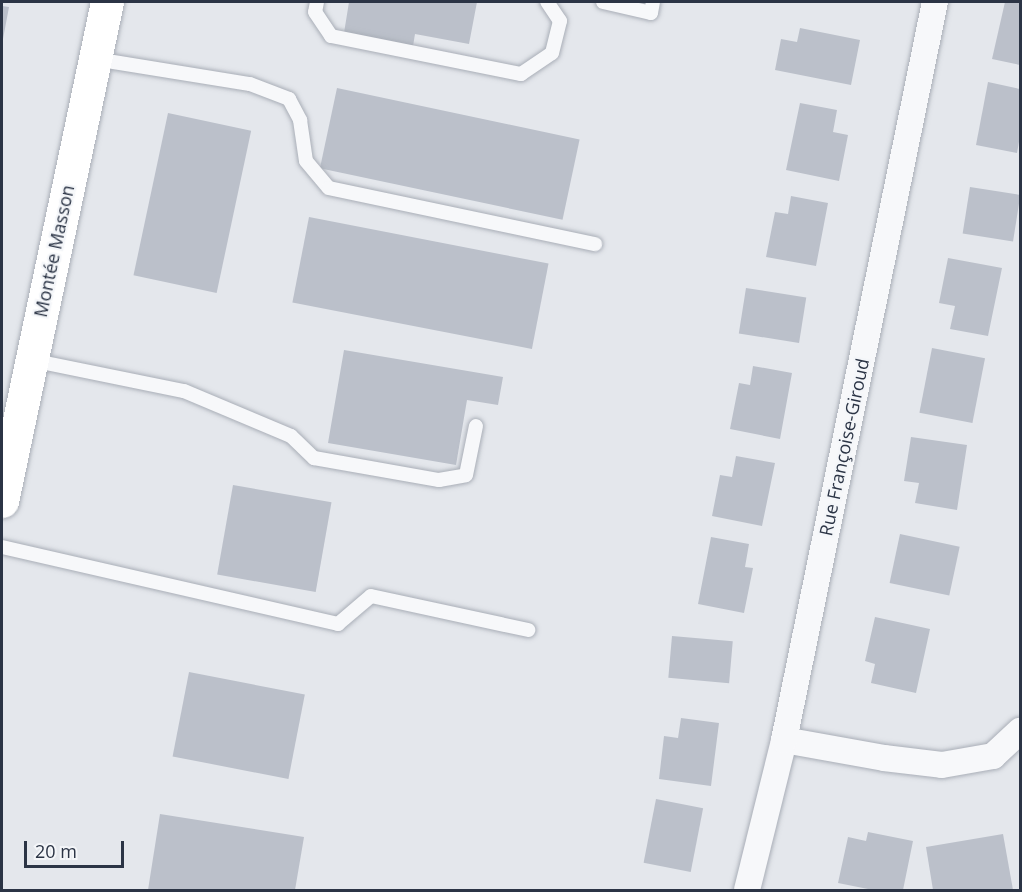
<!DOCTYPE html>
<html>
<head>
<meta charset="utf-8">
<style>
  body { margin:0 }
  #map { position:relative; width:1022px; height:892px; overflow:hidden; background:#e4e7ec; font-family:"Open Sans",sans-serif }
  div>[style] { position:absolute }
  .building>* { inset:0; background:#bbc0ca; transform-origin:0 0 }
  .roads { filter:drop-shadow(0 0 2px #a9aeb7) drop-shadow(0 0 2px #a9aeb7) }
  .lane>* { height:14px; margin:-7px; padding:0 7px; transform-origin:7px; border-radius:7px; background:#f7f8fa }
  .street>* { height:26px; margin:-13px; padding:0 13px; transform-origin:13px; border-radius:13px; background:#f7f8fa }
  .primary>* { height:33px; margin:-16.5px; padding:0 16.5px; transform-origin:16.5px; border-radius:16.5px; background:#fff }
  span { translate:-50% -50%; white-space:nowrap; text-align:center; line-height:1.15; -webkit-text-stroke:4.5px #f4f6f9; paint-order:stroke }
  .street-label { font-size:18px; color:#2b3445 }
  .frame { position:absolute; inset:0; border:3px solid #2b3445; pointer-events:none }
  .scale { position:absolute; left:24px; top:841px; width:100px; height:27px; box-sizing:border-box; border:3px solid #2b3445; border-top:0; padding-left:8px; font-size:18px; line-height:21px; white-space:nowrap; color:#2b3445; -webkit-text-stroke:4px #f4f6f9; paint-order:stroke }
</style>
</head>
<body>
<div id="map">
  <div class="building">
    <i style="clip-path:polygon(349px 2px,477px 2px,469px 44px,415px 34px,413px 46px,344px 33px)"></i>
    <i style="clip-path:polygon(1005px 2px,1020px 2px,1020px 65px,992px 59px)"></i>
    <i style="clip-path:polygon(2px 6px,9px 7px,3px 39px,2px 39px)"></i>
    <i style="clip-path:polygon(800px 28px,860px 40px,851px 85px,775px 70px,781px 39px,797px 42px)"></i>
    <i style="clip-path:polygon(988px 82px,1020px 89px,1020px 136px,1017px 153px,976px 145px)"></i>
    <i style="left:337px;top:88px;width:248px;height:82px;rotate:12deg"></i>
    <i style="clip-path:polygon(800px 103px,837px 110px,833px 132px,848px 135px,839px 181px,786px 170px)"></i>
    <i style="left:168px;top:113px;width:85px;height:166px;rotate:12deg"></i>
    <i style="left:970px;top:187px;width:51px;height:47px;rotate:9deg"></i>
    <i style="clip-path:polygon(791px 196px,828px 203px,816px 266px,766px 257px,775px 212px,788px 214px)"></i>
    <i style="left:309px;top:217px;width:244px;height:87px;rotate:11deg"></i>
    <i style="clip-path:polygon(948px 258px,1002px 268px,988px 336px,950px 329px,955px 306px,939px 303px)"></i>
    <i style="left:746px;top:288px;width:61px;height:46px;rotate:9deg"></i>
    <i style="left:932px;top:348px;width:54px;height:66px;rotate:11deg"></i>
    <i style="clip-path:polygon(344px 350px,503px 377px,498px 405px,467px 400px,456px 465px,328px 443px)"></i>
    <i style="clip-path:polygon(753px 366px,792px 373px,780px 439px,730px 429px,739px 383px,750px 385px)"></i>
    <i style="clip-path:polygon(911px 437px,967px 445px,957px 510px,915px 503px,919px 483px,904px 481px)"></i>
    <i style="clip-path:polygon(736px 456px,775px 463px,762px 526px,712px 516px,720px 475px,732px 477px)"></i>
    <i style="left:233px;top:485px;width:100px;height:91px;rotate:10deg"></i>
    <i style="left:900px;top:534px;width:61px;height:50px;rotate:12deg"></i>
    <i style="clip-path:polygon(711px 537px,749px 544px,745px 567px,753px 568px,744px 613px,698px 604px)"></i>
    <i style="clip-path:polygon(875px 617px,930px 629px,916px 693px,871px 683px,875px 664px,865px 661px)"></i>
    <i style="left:672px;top:636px;width:61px;height:42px;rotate:5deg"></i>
    <i style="left:189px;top:672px;width:118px;height:86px;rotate:11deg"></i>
    <i style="clip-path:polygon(681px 718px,719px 723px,711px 786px,659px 779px,664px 736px,678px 738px)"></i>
    <i style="left:656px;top:799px;width:48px;height:65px;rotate:11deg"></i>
    <i style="clip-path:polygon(160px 814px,304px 837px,295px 890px,148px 890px)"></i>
    <i style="clip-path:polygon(868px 832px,913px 841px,903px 890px,873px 890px,838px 883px,848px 837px,866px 841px)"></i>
    <i style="clip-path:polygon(1003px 834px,1013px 890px,933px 890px,926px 847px)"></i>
  </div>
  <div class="roads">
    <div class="lane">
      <i style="left:317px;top:2px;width:10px;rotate:101deg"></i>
      <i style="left:315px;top:12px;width:29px;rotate:56deg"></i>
      <i style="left:331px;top:36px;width:194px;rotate:11.3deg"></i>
      <i style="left:521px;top:74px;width:37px;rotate:-34deg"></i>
      <i style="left:552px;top:53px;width:33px;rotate:-76deg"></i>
      <i style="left:560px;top:21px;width:23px;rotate:-124deg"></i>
      <i style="left:603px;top:2px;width:49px;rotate:12.9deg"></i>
      <i style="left:651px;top:13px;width:11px;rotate:-80deg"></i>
      <i style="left:95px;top:59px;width:157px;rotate:9.2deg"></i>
      <i style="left:250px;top:84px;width:42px;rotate:21deg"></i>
      <i style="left:289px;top:99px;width:24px;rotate:62deg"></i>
      <i style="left:300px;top:120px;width:41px;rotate:81.7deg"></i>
      <i style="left:306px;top:161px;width:35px;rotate:50deg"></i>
      <i style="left:329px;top:188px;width:272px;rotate:11.9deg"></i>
      <i style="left:31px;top:360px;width:156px;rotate:11.5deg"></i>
      <i style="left:184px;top:391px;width:116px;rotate:22.8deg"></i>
      <i style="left:291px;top:436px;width:32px;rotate:44deg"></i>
      <i style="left:314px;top:458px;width:127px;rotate:10deg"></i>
      <i style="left:439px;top:480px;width:27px;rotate:-10deg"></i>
      <i style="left:466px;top:475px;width:50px;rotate:-78.5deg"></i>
      <i style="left:2px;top:547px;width:345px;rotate:12.9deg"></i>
      <i style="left:338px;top:624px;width:43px;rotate:-40.3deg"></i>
      <i style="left:371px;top:596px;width:161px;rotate:12.2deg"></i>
    </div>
    <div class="street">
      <i style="left:784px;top:740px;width:102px;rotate:10.2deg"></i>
      <i style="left:884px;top:758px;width:58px;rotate:6.9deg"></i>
      <i style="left:942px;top:765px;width:52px;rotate:-10deg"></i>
      <i style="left:993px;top:756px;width:37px;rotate:-43deg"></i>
      <i style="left:747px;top:890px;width:154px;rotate:-76.1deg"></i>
      <i style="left:784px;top:740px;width:753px;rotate:-78.44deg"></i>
    </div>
    <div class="primary">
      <i style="left:2px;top:501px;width:510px;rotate:-78.12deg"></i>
    </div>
  </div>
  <div class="street-label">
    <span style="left:54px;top:251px;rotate:-78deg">Montée Masson</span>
    <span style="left:844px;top:447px;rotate:-78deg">Rue Françoise-Giroud</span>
  </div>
  <div class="frame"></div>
  <div class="scale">20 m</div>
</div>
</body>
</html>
